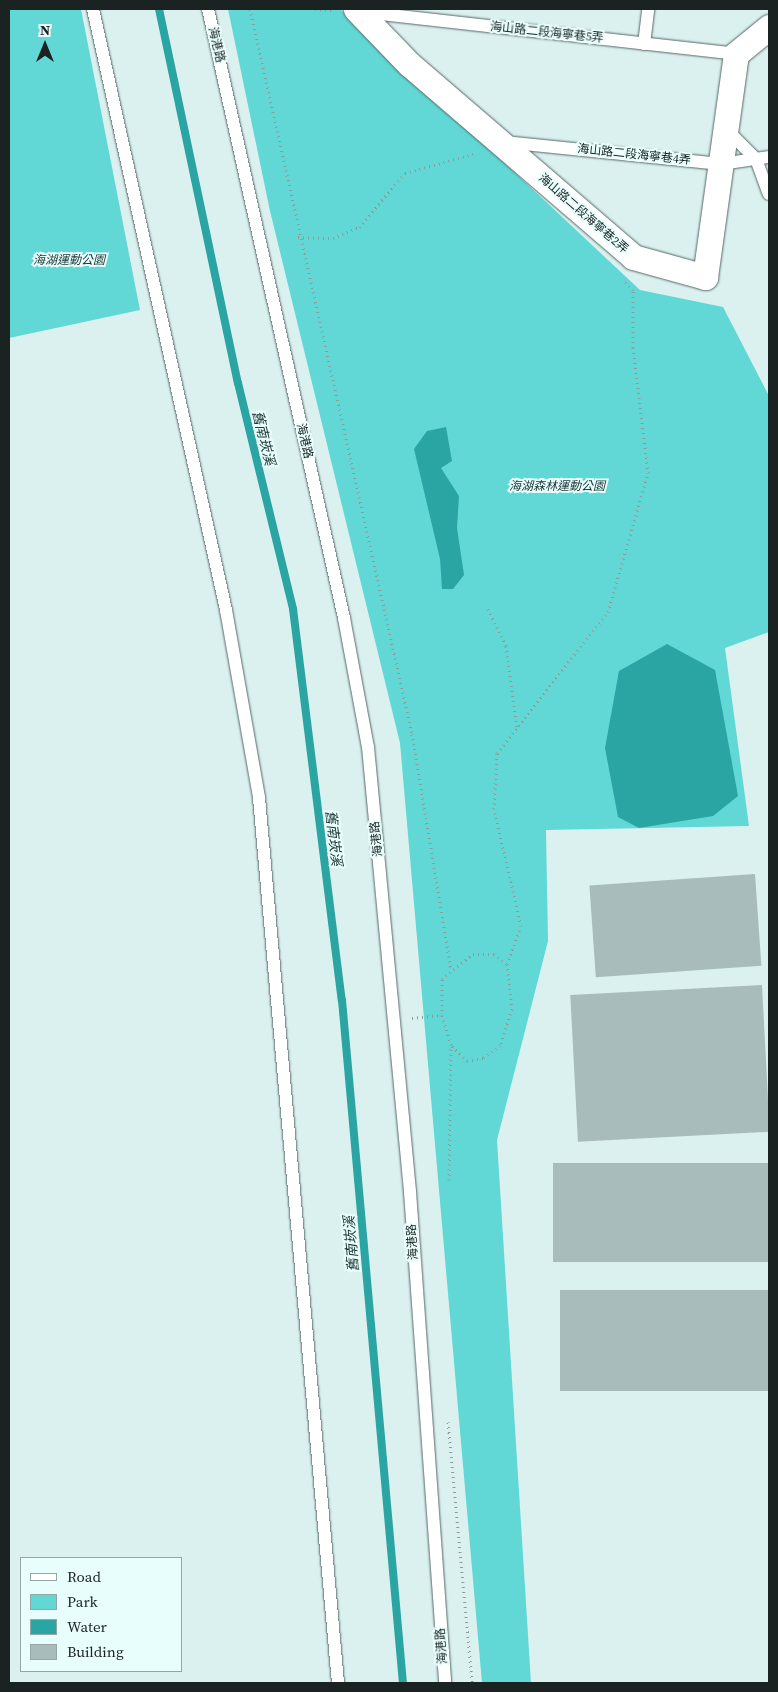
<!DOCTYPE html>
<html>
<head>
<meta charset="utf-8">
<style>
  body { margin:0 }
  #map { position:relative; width:778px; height:1692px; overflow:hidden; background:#dbf1ef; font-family:"Source Serif 4","Noto Sans TC",serif }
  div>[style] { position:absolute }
  .green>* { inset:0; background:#61d8d5 }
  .water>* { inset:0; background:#2aa5a3 }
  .stream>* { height:8px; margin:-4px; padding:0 4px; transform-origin:4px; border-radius:4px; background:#2aa5a3 }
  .building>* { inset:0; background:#a8bcbb; transform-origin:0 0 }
  .path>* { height:3px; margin-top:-1.5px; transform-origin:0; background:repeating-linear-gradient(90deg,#8c9c9a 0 1px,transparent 0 5px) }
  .roads { filter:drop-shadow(0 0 1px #556867) drop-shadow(0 0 1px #556867) }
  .service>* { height:12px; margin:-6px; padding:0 6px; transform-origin:6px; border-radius:6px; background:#fff }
  .minor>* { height:25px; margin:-12.5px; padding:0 12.5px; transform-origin:12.5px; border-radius:12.5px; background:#fff }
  span { translate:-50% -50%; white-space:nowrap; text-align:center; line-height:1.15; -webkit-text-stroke:4px #e8fefd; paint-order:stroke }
  .street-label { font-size:12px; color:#1b2322 }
  .park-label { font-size:12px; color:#1b3534; font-style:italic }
  .water-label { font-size:14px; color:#203938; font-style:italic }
  .frame { position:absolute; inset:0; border:10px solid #1b2322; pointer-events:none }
  .legend { position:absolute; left:20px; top:1557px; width:162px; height:115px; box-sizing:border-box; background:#e8fefd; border:1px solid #96a6a5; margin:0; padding:6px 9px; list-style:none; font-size:15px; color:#1b2322 }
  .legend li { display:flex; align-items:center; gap:10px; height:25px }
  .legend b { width:25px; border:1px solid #96a6a5 }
  .north { position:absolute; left:20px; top:20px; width:50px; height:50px; -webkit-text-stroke:4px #e8fefd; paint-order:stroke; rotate:0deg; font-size:14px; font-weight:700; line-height:20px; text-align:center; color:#1b2322 }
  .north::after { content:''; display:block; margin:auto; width:18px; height:22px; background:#1b2322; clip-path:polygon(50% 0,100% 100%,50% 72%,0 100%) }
</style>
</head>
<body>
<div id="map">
  <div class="green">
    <i style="clip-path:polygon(9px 9px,81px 9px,140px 310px,9px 338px)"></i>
    <i style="clip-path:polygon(228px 9px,340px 9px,640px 290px,723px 307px,769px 396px,769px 632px,725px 648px,749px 826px,546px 830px,548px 941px,497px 1140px,531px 1683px,482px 1683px,400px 743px,270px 211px)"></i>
  </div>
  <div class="water">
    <i style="clip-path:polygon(446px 427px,452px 461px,441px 468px,459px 496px,457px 528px,464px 575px,453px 589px,442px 589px,440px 559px,414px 449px,427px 431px)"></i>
    <i style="clip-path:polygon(667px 644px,715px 670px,738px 796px,713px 816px,639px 828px,618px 817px,605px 748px,619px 671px)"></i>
  </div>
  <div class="stream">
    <i style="left:159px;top:9px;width:382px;rotate:78.1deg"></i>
    <i style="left:238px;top:383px;width:233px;rotate:76.3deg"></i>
    <i style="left:293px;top:609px;width:394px;rotate:82.9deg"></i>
    <i style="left:342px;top:1000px;width:686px;rotate:84.9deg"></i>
  </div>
  <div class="building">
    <i style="left:755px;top:874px;width:92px;height:166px;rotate:86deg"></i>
    <i style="left:762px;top:985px;width:147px;height:192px;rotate:87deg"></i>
    <i style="left:769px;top:1163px;width:99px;height:216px;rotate:90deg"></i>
    <i style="left:769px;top:1290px;width:101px;height:209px;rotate:90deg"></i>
  </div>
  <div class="path">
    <i style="left:250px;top:9px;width:743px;rotate:77.4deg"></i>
    <i style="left:412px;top:734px;width:238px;rotate:80.6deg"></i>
    <i style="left:315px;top:9px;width:17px;rotate:3deg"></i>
    <i style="left:298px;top:237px;width:35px;rotate:2deg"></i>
    <i style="left:333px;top:238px;width:28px;rotate:-23deg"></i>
    <i style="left:359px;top:227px;width:71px;rotate:-49.6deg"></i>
    <i style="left:405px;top:173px;width:71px;rotate:-15.6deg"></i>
    <i style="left:488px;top:609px;width:41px;rotate:64.1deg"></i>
    <i style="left:506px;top:646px;width:83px;rotate:82.4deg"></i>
    <i style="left:473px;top:954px;width:21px"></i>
    <i style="left:494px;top:954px;width:16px;rotate:38deg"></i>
    <i style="left:507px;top:964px;width:45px;rotate:83.7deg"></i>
    <i style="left:512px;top:1009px;width:38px;rotate:108deg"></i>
    <i style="left:500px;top:1045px;width:21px;rotate:143deg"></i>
    <i style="left:483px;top:1058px;width:16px;rotate:169deg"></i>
    <i style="left:467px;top:1061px;width:23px;rotate:-135deg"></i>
    <i style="left:451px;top:1045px;width:31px;rotate:-107deg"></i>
    <i style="left:442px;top:1015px;width:36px;rotate:-90deg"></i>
    <i style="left:442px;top:979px;width:40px;rotate:-39deg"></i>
    <i style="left:507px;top:964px;width:40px;rotate:-69.8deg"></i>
    <i style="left:521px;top:926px;width:120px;rotate:-103deg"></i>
    <i style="left:494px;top:809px;width:56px;rotate:-86.9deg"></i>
    <i style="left:497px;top:753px;width:179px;rotate:-51.8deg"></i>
    <i style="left:608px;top:612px;width:145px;rotate:-73.9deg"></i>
    <i style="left:648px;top:473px;width:126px;rotate:-96.8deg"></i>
    <i style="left:633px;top:348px;width:58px;rotate:-90deg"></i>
    <i style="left:633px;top:290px;width:11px;rotate:-135deg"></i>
    <i style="left:412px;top:1018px;width:30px;rotate:-6deg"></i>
    <i style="left:449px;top:1180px;width:135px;rotate:-89.2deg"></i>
    <i style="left:448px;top:1422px;width:262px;rotate:84.7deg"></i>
  </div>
  <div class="roads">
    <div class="service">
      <i style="left:93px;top:9px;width:616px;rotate:77.52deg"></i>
      <i style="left:226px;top:610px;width:191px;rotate:80deg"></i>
      <i style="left:259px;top:798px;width:889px;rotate:84.9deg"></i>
      <i style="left:208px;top:9px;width:624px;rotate:77.41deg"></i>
      <i style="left:344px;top:618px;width:131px;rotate:79.5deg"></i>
      <i style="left:368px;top:747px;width:447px;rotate:84.6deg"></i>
      <i style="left:410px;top:1192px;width:492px;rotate:85.9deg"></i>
      <i style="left:363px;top:12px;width:375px;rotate:6.4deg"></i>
      <i style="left:644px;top:44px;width:35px;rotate:-83deg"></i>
      <i style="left:726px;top:129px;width:42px;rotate:45deg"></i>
      <i style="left:756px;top:159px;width:37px;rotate:70deg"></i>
      <i style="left:504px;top:142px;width:218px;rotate:5.8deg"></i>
      <i style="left:721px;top:164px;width:49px;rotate:-8.3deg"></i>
    </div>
    <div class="minor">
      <i style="left:356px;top:9px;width:76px;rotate:46.1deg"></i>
      <i style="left:409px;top:64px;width:296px;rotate:40.7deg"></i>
      <i style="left:633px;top:257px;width:75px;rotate:15.5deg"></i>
      <i style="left:705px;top:277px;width:225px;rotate:-82.1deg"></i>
      <i style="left:736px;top:54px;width:43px;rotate:-39.3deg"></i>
    </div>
  </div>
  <div class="street-label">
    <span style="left:547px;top:33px;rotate:6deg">海山路二段海寧巷5弄</span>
    <span style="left:216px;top:45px;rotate:77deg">海港路</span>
    <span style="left:634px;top:155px;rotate:6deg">海山路二段海寧巷4弄</span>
    <span style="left:583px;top:214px;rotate:41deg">海山路二段海寧巷2弄</span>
    <span style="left:304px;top:441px;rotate:77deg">海港路</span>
    <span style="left:377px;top:839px;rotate:-96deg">海港路</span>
    <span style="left:413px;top:1242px;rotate:-94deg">海港路</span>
    <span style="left:442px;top:1646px;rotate:-94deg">海港路</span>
  </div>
  <div class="park-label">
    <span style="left:69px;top:261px">海湖運動公園</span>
    <span style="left:557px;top:487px">海湖森林運動公園</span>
  </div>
  <div class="water-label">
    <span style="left:264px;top:438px;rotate:76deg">舊南崁溪</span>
    <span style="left:334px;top:838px;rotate:83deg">舊南崁溪</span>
    <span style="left:351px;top:1244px;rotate:-95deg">舊南崁溪</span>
  </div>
  <div class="frame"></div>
  <ul class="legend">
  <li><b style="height:6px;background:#fff"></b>Road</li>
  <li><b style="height:14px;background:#61d8d5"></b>Park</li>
  <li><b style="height:14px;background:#2aa5a3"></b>Water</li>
  <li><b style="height:14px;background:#a8bcbb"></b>Building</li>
  </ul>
  <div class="north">N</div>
</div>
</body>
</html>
